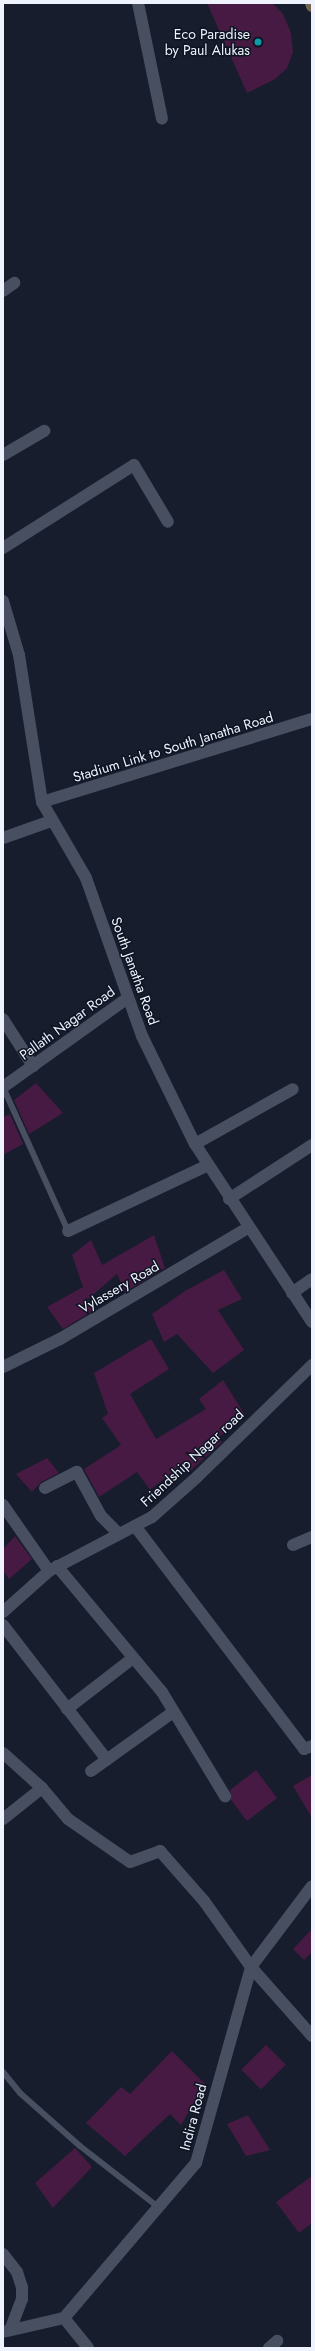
<!DOCTYPE html>
<html>
<head>
<meta charset="utf-8">
<style>
  body { margin:0 }
  #map { position:relative; width:315px; height:2351px; overflow:hidden; background:#171d2d; font-family:Jost,sans-serif }
  div>[style] { position:absolute }
  .building>* { inset:0; background:#461a43; transform-origin:0 0 }
  .lane>* { height:6px; margin:-3px; padding:0 3px; transform-origin:3px; border-radius:3px; background:#474f60 }
  .street>* { height:12px; margin:-6px; padding:0 6px; transform-origin:6px; border-radius:6px; background:#474f60 }
  .secondary>* { height:12px; margin:-6px; padding:0 6px; transform-origin:6px; border-radius:6px; background:#706753 }
  .dots>* { width:11px; height:11px; translate:-50% -50%; box-sizing:border-box; border:2px solid #0e1423; border-radius:50% }
  span { translate:-50% -50%; white-space:nowrap; text-align:center; line-height:1.15; -webkit-text-stroke:3px #0e1423; paint-order:stroke }
  .poi-label { font-size:14px; color:#eef3fe }
  .right { translate:-100% -50%; text-align:right }
  .street-label { font-size:14px; color:#eef3fe }
  .frame { position:absolute; inset:0; border:4px solid #eef3fe; pointer-events:none }
</style>
</head>
<body>
<div id="map">
  <div class="building">
    <i style="clip-path:polygon(207px 3px,272px 3px,283px 14px,291px 33px,293px 52px,287px 68px,275px 79px,247px 93px)"></i>
    <i style="clip-path:polygon(36px 1083px,63px 1113px,29px 1134px,14px 1100px)"></i>
    <i style="clip-path:polygon(10px 1114px,23px 1144px,3px 1155px,3px 1117px)"></i>
    <i style="clip-path:polygon(154px 1235px,165px 1268px,125px 1292px,117px 1274px,87px 1300px,94px 1310px,63px 1329px,47px 1307px,83px 1287px,72px 1255px,91px 1240px,102px 1265px)"></i>
    <i style="clip-path:polygon(224px 1270px,242px 1299px,218px 1310px,244px 1350px,213px 1373px,177px 1334px,164px 1342px,152px 1314px,185px 1291px)"></i>
    <i style="clip-path:polygon(151px 1339px,169px 1369px,130px 1394px,156px 1439px,206px 1409px,199px 1399px,223px 1380px,245px 1415px,218px 1438px,222px 1442px,189px 1472px,183px 1464px,150px 1490px,137px 1472px,99px 1497px,84px 1469px,121px 1445px,102px 1418px,108px 1414px,94px 1373px)"></i>
    <i style="clip-path:polygon(47px 1458px,59px 1473px,41px 1482px,32px 1492px,16px 1474px)"></i>
    <i style="clip-path:polygon(15px 1536px,32px 1559px,9px 1579px,3px 1571px,3px 1549px)"></i>
    <i style="clip-path:polygon(256px 1770px,277px 1798px,247px 1821px,231px 1800px,230px 1790px)"></i>
    <i style="clip-path:polygon(312px 1775px,312px 1818px,293px 1786px)"></i>
    <i style="clip-path:polygon(312px 1929px,312px 1952px,304px 1960px,293px 1949px)"></i>
    <i style="left:266px;top:2045px;width:28px;height:35px;rotate:45deg"></i>
    <i style="clip-path:polygon(172px 2051px,205px 2084px,181px 2125px,170px 2114px,125px 2156px,86px 2123px,121px 2087px,130px 2094px)"></i>
    <i style="clip-path:polygon(248px 2115px,270px 2150px,246px 2156px,227px 2124px)"></i>
    <i style="clip-path:polygon(75px 2148px,92px 2167px,53px 2208px,35px 2183px)"></i>
    <i style="clip-path:polygon(312px 2176px,312px 2223px,299px 2233px,276px 2202px)"></i>
  </div>
  <div class="lane">
    <i style="left:3px;top:1087px;width:158px;rotate:65.7deg"></i>
    <i style="left:3px;top:2072px;width:27px;rotate:51deg"></i>
    <i style="left:20px;top:2093px;width:80px;rotate:41.5deg"></i>
    <i style="left:80px;top:2146px;width:99px;rotate:38deg"></i>
  </div>
  <div class="street">
    <i style="left:138px;top:3px;width:118px;rotate:78.3deg"></i>
    <i style="left:3px;top:291px;width:14px;rotate:-36deg"></i>
    <i style="left:3px;top:455px;width:48px;rotate:-30.3deg"></i>
    <i style="left:3px;top:548px;width:155px;rotate:-32.4deg"></i>
    <i style="left:134px;top:465px;width:66px;rotate:59.2deg"></i>
    <i style="left:3px;top:601px;width:56px;rotate:73.5deg"></i>
    <i style="left:19px;top:655px;width:149px;rotate:81.1deg"></i>
    <i style="left:42px;top:802px;width:88px;rotate:59.9deg"></i>
    <i style="left:86px;top:878px;width:168px;rotate:70.5deg"></i>
    <i style="left:142px;top:1036px;width:120px;rotate:63.9deg"></i>
    <i style="left:195px;top:1144px;width:213px;rotate:56.7deg"></i>
    <i style="left:42px;top:802px;width:282px;rotate:-17.1deg"></i>
    <i style="left:3px;top:838px;width:51px;rotate:-19.5deg"></i>
    <i style="left:3px;top:1019px;width:56px;rotate:57.4deg"></i>
    <i style="left:3px;top:1087px;width:153px;rotate:-35.5deg"></i>
    <i style="left:195px;top:1144px;width:112px;rotate:-29.3deg"></i>
    <i style="left:229px;top:1199px;width:99px;rotate:-33deg"></i>
    <i style="left:68px;top:1231px;width:155px;rotate:-25.2deg"></i>
    <i style="left:292px;top:1293px;width:24px;rotate:-35deg"></i>
    <i style="left:3px;top:1367px;width:64px;rotate:-26.2deg"></i>
    <i style="left:60px;top:1339px;width:218px;rotate:-30.6deg"></i>
    <i style="left:45px;top:1488px;width:36px;rotate:-27deg"></i>
    <i style="left:77px;top:1472px;width:50px;rotate:61.4deg"></i>
    <i style="left:101px;top:1516px;width:25px;rotate:45deg"></i>
    <i style="left:3px;top:1505px;width:80px;rotate:55.1deg"></i>
    <i style="left:135px;top:1526px;width:280px;rotate:52.8deg"></i>
    <i style="left:304px;top:1749px;width:9px;rotate:-21deg"></i>
    <i style="left:293px;top:1545px;width:21px;rotate:-23deg"></i>
    <i style="left:57px;top:1566px;width:164px;rotate:50.2deg"></i>
    <i style="left:162px;top:1692px;width:122px;rotate:58.8deg"></i>
    <i style="left:3px;top:1612px;width:62px;rotate:-41.7deg"></i>
    <i style="left:49px;top:1571px;width:116px;rotate:-27.7deg"></i>
    <i style="left:152px;top:1517px;width:60px;rotate:-41.6deg"></i>
    <i style="left:197px;top:1477px;width:161px;rotate:-44.2deg"></i>
    <i style="left:3px;top:1625px;width:170px;rotate:52.4deg"></i>
    <i style="left:67px;top:1709px;width:83px;rotate:-37.7deg"></i>
    <i style="left:3px;top:1753px;width:52px;rotate:41.9deg"></i>
    <i style="left:42px;top:1788px;width:40px;rotate:50deg"></i>
    <i style="left:68px;top:1819px;width:75px;rotate:34.7deg"></i>
    <i style="left:130px;top:1862px;width:32px;rotate:-20deg"></i>
    <i style="left:160px;top:1851px;width:67px;rotate:48.7deg"></i>
    <i style="left:204px;top:1901px;width:81px;rotate:54.5deg"></i>
    <i style="left:251px;top:1967px;width:92px;rotate:48.5deg"></i>
    <i style="left:91px;top:1771px;width:101px;rotate:-35.7deg"></i>
    <i style="left:3px;top:1819px;width:50px;rotate:-38.5deg"></i>
    <i style="left:3px;top:2254px;width:23px;rotate:52deg"></i>
    <i style="left:17px;top:2272px;width:16px;rotate:72deg"></i>
    <i style="left:22px;top:2287px;width:12px;rotate:90deg"></i>
    <i style="left:22px;top:2299px;width:33px;rotate:111deg"></i>
    <i style="left:64px;top:2318px;width:38px;rotate:51deg"></i>
    <i style="left:3px;top:2332px;width:63px;rotate:-12.9deg"></i>
    <i style="left:64px;top:2318px;width:204px;rotate:-49.6deg"></i>
    <i style="left:196px;top:2163px;width:204px;rotate:-74.3deg"></i>
    <i style="left:251px;top:1967px;width:101px;rotate:-53deg"></i>
    <i style="left:269px;top:2348px;width:11px;rotate:-41deg"></i>
  </div>
  <div class="secondary">
    <i style="left:311px;top:3px;width:3px;rotate:72deg"></i>
  </div>
  <div class="dots">
    <i style="left:258px;top:42px;background:#0f9aa8"></i>
  </div>
  <div class="poi-label">
    <span class="right" style="left:250px;top:42px">Eco Paradise<br>by Paul Alukas</span>
  </div>
  <div class="street-label">
    <span style="left:173px;top:747px;rotate:-17deg">Stadium Link to South Janatha Road</span>
    <span style="left:135px;top:971px;rotate:70deg">South Janatha Road</span>
    <span style="left:67px;top:1023px;rotate:-36deg">Pallath Nagar Road</span>
    <span style="left:119px;top:1287px;rotate:-30deg">Vylassery Road</span>
    <span style="left:192px;top:1458px;rotate:-43deg">Friendship Nagar road</span>
    <span style="left:193px;top:2117px;rotate:-75deg">Indira Road</span>
  </div>
  <div class="frame"></div>
</div>
</body>
</html>
